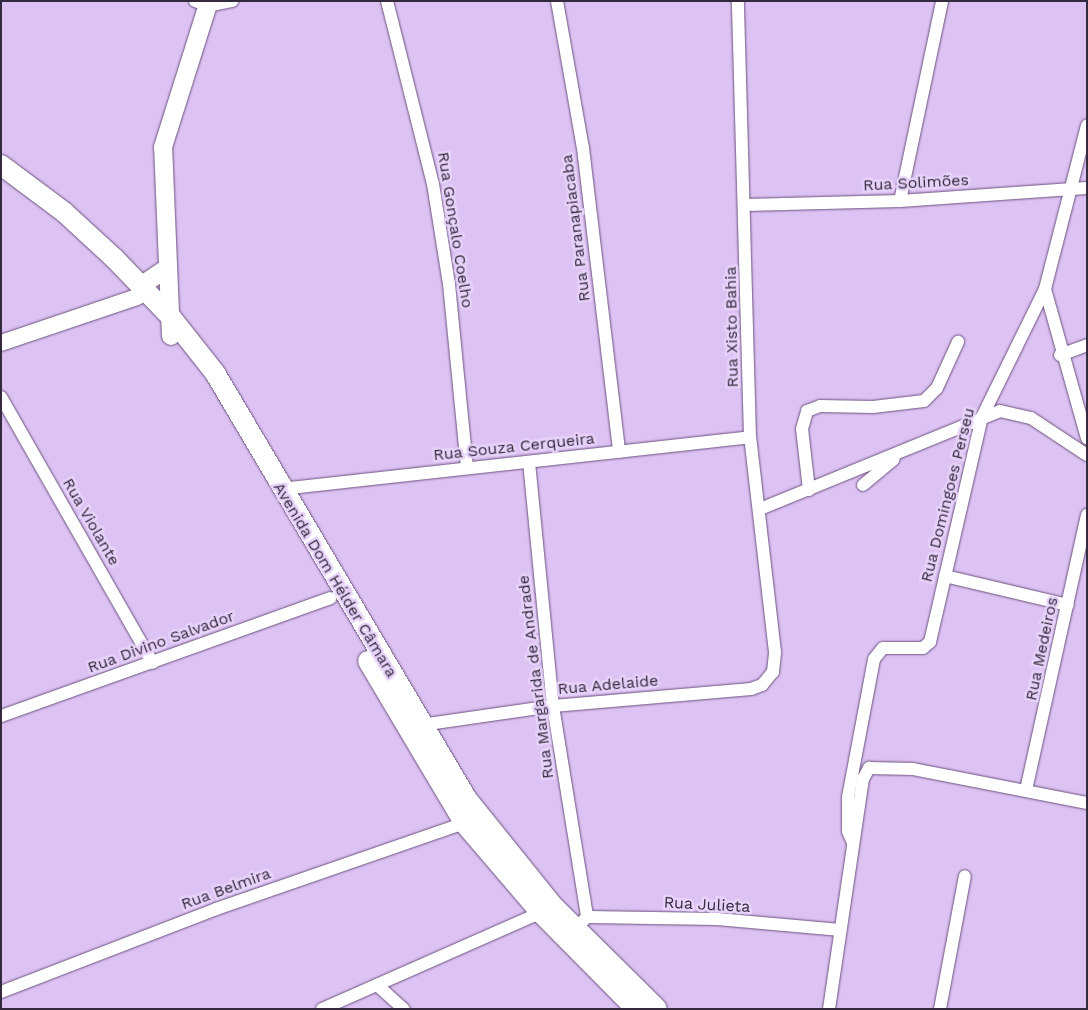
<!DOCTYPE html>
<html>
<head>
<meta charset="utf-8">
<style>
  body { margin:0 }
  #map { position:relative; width:1088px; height:1010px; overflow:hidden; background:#ddc2f4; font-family:"Work Sans",sans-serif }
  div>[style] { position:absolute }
  .roads { filter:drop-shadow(0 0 1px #6b537e) drop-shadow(0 0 1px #6b537e) }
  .minor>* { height:12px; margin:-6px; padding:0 6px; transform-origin:6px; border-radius:6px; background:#fff }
  .tertiary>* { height:16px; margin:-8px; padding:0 8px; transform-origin:8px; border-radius:8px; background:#fff }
  .secondary>* { height:18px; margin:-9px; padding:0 9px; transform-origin:9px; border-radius:9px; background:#fff }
  .primary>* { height:20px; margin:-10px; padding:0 10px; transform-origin:10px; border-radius:10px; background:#fff }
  span { translate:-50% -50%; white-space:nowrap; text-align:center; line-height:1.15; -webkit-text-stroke:5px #e7d2fa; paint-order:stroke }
  .street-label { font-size:16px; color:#342a3d }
  .frame { position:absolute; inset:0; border:2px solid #342a3d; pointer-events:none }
</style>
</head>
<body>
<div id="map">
  <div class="roads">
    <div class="minor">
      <i style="left:195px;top:1px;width:14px;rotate:21deg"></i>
      <i style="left:208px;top:6px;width:25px;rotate:-12deg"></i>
      <i style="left:387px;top:1px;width:189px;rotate:75.9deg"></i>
      <i style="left:433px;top:184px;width:101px;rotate:80.9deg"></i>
      <i style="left:449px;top:284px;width:185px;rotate:84.4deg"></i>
      <i style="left:557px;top:1px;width:149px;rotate:80deg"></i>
      <i style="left:583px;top:148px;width:306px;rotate:83.2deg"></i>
      <i style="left:900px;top:201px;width:204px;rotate:-78.1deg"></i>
      <i style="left:746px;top:205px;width:154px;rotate:-1.5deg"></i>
      <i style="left:900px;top:201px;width:187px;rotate:-4deg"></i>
      <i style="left:1045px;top:289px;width:155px;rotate:74.3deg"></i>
      <i style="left:1060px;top:355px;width:29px;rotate:-20deg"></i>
      <i style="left:1px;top:397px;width:306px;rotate:60.3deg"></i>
      <i style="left:529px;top:462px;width:245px;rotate:84.4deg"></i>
      <i style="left:553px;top:706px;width:214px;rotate:80.8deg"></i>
      <i style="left:863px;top:485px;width:40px;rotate:-40deg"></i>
      <i style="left:281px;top:489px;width:472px;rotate:-6.3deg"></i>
      <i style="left:809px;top:490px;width:61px;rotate:-96.5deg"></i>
      <i style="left:802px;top:429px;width:19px;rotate:-74deg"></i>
      <i style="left:807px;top:411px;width:14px;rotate:-21deg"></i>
      <i style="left:820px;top:406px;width:53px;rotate:1.1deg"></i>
      <i style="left:873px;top:407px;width:51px;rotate:-6.7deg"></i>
      <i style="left:924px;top:401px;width:18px;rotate:-45deg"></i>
      <i style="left:937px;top:388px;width:51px;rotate:-65.5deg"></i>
      <i style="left:760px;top:509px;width:259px;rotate:-22.2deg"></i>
      <i style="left:1000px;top:411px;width:32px;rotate:13deg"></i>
      <i style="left:1031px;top:418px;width:67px;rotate:33.5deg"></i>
      <i style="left:945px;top:576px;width:126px;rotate:13.3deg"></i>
      <i style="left:1px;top:716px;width:350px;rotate:-19.7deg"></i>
      <i style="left:421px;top:725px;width:133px;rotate:-8.2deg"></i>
      <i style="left:553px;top:706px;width:199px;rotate:-4.9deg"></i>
      <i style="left:751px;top:689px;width:12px;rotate:-20deg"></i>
      <i style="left:762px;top:685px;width:17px;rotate:-50deg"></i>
      <i style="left:773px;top:672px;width:20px;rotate:-84deg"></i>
      <i style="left:775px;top:652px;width:216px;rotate:-96.6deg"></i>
      <i style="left:750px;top:437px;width:436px;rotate:-91.6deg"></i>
      <i style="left:1026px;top:790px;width:282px;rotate:-77.5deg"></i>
      <i style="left:853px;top:843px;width:13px;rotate:-113deg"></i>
      <i style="left:848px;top:831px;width:34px;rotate:-90deg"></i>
      <i style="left:848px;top:797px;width:140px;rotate:-79.3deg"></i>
      <i style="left:874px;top:659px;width:14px;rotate:-51deg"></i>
      <i style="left:883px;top:648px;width:40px"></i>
      <i style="left:923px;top:648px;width:9px;rotate:-41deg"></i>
      <i style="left:930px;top:642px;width:231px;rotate:-77deg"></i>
      <i style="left:982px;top:417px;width:143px;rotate:-63.8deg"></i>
      <i style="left:1045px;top:289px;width:169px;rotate:-75.6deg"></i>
      <i style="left:581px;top:923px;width:8px;rotate:-45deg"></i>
      <i style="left:587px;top:917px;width:130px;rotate:0.9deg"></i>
      <i style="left:717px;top:919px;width:124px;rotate:5.1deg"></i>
      <i style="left:377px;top:985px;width:36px;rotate:42deg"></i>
      <i style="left:1px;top:992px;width:230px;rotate:-21.1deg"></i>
      <i style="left:216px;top:909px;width:262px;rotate:-19.1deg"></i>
      <i style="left:322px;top:1009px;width:245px;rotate:-23.8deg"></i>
      <i style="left:829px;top:1009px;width:232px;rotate:-81.6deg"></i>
      <i style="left:863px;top:779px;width:13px;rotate:-61deg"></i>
      <i style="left:869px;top:768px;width:44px;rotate:1.3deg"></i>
      <i style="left:913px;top:769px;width:177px;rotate:11.1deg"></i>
      <i style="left:940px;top:1009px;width:135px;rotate:-79.4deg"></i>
    </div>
    <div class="tertiary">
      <i style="left:1px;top:343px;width:144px;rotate:-18.7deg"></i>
    </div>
    <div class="secondary">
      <i style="left:142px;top:285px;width:30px;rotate:-34deg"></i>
      <i style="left:171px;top:336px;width:189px;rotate:-92.4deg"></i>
      <i style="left:163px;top:147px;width:153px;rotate:-72.5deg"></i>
    </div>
    <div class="primary">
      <i style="left:1px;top:165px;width:79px;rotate:36.7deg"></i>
      <i style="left:64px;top:212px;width:68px;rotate:42.6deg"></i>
      <i style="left:114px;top:258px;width:81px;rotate:46deg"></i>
      <i style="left:170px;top:316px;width:73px;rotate:51.7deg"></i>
      <i style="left:215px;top:373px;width:495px;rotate:59.4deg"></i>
      <i style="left:467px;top:799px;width:137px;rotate:51.2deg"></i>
      <i style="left:553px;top:906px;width:146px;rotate:44.7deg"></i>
      <i style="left:368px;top:661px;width:188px;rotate:59.3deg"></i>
      <i style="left:464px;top:823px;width:118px;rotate:49.5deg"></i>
      <i style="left:541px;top:913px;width:135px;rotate:45.3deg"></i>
    </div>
  </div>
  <div class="street-label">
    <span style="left:916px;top:183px;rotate:-3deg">Rua Solimões</span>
    <span style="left:576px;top:228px;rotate:-97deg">Rua Paranapiacaba</span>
    <span style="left:455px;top:230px;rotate:81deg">Rua Gonçalo Coelho</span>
    <span style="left:732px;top:327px;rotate:-91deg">Rua Xisto Bahia</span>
    <span style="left:514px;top:447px;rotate:-6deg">Rua Souza Cerqueira</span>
    <span style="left:948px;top:495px;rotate:-76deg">Rua Domingoes Perseu</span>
    <span style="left:91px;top:522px;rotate:60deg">Rua Violante</span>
    <span style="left:335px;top:580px;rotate:59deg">Avenida Dom Hélder Câmara</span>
    <span style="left:161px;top:642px;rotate:-20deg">Rua Divino Salvador</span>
    <span style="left:1042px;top:649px;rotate:-78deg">Rua Medeiros</span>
    <span style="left:536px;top:677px;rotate:-97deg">Rua Margarida de Andrade</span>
    <span style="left:608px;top:685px;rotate:-5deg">Rua Adelaide</span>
    <span style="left:226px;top:889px;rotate:-20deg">Rua Belmira</span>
    <span style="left:707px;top:905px;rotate:3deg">Rua Julieta</span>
  </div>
  <div class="frame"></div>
</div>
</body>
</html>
